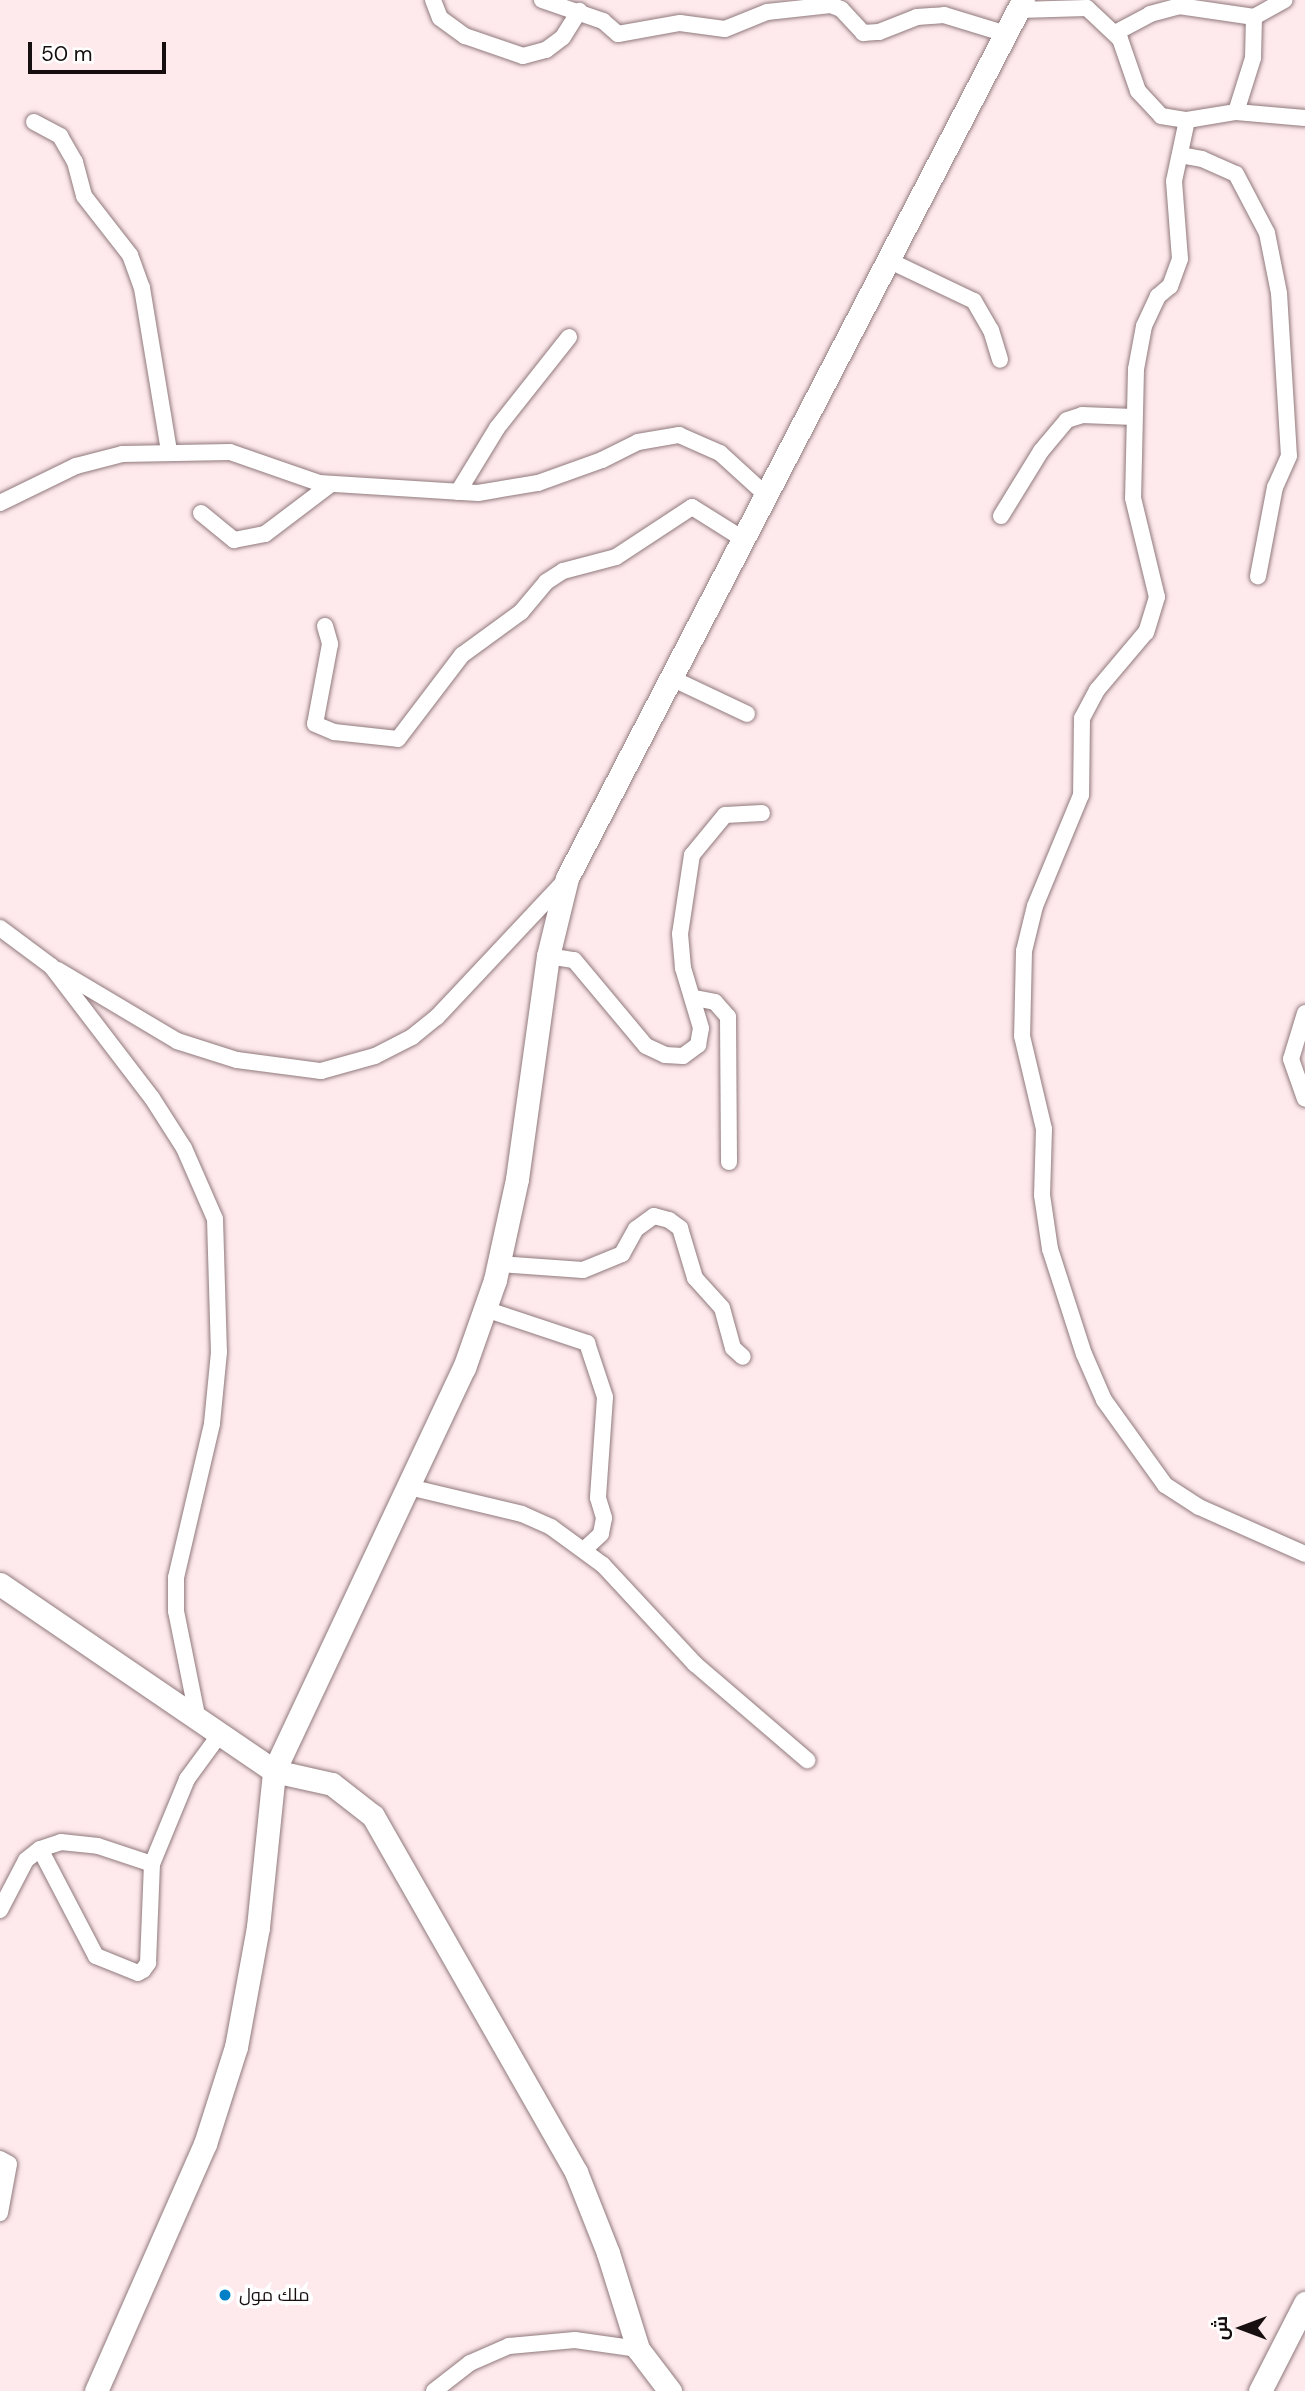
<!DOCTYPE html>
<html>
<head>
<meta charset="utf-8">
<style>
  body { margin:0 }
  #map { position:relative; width:1305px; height:2391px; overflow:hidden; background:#fee9ec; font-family:"DM Sans",Cairo,sans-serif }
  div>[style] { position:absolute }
  .roads { filter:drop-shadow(0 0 2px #90797c) drop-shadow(0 0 2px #90797c) }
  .street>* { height:16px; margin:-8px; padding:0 8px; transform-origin:8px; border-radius:8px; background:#fff }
  .secondary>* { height:23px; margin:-11.5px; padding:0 11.5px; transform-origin:11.5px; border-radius:11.5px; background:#fff }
  .dots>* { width:19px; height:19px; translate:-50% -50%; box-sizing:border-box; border:4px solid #fff; border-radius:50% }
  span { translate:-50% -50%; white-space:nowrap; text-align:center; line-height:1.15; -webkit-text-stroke:7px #fff; paint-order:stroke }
  .poi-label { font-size:18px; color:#160e0f }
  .left { translate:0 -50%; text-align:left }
  .north { position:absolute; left:1207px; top:2293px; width:70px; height:70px; -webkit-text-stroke:5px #fff; paint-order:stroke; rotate:270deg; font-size:19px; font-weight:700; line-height:28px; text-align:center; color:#160e0f }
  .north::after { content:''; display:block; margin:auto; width:24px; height:32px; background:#160e0f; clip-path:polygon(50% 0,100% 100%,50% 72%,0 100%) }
  .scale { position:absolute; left:28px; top:42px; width:138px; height:32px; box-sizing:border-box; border:4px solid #160e0f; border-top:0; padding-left:9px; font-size:21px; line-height:24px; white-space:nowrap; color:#160e0f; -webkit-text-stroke:5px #fff; paint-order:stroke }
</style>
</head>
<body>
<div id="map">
  <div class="roads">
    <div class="street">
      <i style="left:433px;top:0;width:19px;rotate:69deg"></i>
      <i style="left:440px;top:18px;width:31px;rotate:36deg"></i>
      <i style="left:465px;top:36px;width:61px;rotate:19deg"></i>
      <i style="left:523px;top:56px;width:24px;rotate:-15deg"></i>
      <i style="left:546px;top:50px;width:21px;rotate:-37deg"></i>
      <i style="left:563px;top:37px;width:31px;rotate:-58deg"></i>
      <i style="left:542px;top:0;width:65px;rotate:19deg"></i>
      <i style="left:603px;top:21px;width:20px;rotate:41deg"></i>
      <i style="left:618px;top:34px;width:63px;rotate:-10.1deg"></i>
      <i style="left:680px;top:23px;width:45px;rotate:7.6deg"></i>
      <i style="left:725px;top:29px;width:45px;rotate:-22deg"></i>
      <i style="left:767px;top:12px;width:64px;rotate:-6.2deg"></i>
      <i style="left:831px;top:5px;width:11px;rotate:22deg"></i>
      <i style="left:841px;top:9px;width:33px;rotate:47deg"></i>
      <i style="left:863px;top:33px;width:16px;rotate:-4deg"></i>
      <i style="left:879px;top:32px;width:41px;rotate:-21.5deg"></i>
      <i style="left:917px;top:17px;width:27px;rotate:-4deg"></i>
      <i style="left:944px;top:15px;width:65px;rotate:17deg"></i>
      <i style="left:1019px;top:10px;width:68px;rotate:-1.7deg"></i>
      <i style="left:1087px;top:8px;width:45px;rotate:43.2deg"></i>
      <i style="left:1120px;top:39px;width:55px;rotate:70.9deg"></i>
      <i style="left:1138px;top:91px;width:34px;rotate:47deg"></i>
      <i style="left:1161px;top:116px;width:26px;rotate:9deg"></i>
      <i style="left:1187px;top:120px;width:50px;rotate:-9.3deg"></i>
      <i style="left:1236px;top:112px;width:69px;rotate:5deg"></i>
      <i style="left:1115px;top:33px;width:40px;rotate:-28deg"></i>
      <i style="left:1150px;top:14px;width:30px;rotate:-15deg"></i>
      <i style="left:1179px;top:6px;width:76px;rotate:8.3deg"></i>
      <i style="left:1236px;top:112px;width:57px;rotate:-72.5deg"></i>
      <i style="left:1253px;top:58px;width:41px;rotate:-88.6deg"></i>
      <i style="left:1254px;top:17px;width:35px;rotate:-29deg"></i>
      <i style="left:1187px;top:120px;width:62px;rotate:102deg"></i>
      <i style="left:1174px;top:181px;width:78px;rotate:85.6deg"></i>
      <i style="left:1180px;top:259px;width:29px;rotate:110deg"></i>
      <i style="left:1170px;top:286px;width:16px;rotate:140deg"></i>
      <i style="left:1158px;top:296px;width:33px;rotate:115deg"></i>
      <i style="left:1144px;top:326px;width:44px;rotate:100.5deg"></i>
      <i style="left:1136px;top:369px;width:129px;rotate:91.3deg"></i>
      <i style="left:1133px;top:498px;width:102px;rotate:76.4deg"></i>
      <i style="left:1157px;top:597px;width:37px;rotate:107deg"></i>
      <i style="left:1146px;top:632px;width:76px;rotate:130.2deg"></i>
      <i style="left:1097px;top:690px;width:32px;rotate:118deg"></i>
      <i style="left:1082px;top:718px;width:77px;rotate:90.7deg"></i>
      <i style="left:1081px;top:795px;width:120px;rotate:112.5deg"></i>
      <i style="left:1035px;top:906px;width:46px;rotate:103.7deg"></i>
      <i style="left:1024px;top:951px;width:85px;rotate:91.3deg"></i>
      <i style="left:1022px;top:1036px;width:96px;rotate:76.7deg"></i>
      <i style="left:1044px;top:1129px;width:66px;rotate:91.7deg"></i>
      <i style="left:1042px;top:1195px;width:55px;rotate:81.6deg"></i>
      <i style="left:1050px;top:1249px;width:110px;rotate:72.1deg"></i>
      <i style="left:1084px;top:1354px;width:50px;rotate:66.5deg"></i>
      <i style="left:1104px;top:1400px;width:105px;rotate:54.3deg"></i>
      <i style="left:1165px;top:1485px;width:40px;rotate:32.9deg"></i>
      <i style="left:1199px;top:1507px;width:116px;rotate:23.9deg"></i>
      <i style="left:34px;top:122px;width:30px;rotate:28deg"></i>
      <i style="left:60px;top:136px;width:30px;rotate:60deg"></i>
      <i style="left:75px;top:162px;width:35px;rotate:75deg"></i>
      <i style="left:84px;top:196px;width:75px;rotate:52.1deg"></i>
      <i style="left:130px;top:255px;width:35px;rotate:70deg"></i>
      <i style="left:142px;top:288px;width:165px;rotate:80.6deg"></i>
      <i style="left:1180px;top:155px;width:22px;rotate:10deg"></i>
      <i style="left:1202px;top:159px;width:37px;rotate:24deg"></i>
      <i style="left:1236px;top:174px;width:67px;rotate:62.3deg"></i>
      <i style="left:1267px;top:233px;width:61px;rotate:78.7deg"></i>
      <i style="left:1279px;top:293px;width:163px;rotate:86.5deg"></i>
      <i style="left:1289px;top:456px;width:34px;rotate:114deg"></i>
      <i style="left:1275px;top:487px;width:91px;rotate:100.8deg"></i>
      <i style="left:888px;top:260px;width:95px;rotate:25.5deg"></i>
      <i style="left:974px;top:301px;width:34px;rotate:60deg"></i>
      <i style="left:991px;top:330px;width:31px;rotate:73deg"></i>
      <i style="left:458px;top:492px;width:75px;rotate:-58.6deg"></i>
      <i style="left:497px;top:428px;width:116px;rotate:-51.6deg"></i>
      <i style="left:0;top:503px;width:85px;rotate:-26deg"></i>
      <i style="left:76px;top:466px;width:48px;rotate:-14.6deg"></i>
      <i style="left:122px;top:454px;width:108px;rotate:-1.1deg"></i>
      <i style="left:230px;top:452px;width:94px;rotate:19.2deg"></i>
      <i style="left:319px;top:483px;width:159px;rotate:3.6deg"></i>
      <i style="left:478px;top:493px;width:61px;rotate:-9.5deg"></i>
      <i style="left:538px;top:483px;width:68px;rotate:-19.8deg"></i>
      <i style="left:602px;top:460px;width:40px;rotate:-26.6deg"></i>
      <i style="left:638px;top:442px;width:42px;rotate:-9.7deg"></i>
      <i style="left:679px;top:435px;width:45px;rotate:23.7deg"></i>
      <i style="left:720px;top:453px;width:61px;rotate:42.3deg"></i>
      <i style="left:201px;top:513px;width:43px;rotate:39.3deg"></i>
      <i style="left:234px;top:540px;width:32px;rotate:-11deg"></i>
      <i style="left:265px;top:534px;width:83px;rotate:-37.1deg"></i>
      <i style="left:1001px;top:516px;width:76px;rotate:-58.4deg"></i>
      <i style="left:1041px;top:451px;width:40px;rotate:-50deg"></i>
      <i style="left:1067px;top:420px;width:16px;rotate:-18deg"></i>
      <i style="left:1082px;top:415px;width:52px;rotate:2.2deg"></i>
      <i style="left:325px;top:626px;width:19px;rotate:74deg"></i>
      <i style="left:330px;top:644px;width:81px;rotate:100.6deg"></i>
      <i style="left:315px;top:724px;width:21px;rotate:23deg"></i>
      <i style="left:334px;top:732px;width:64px;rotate:6.2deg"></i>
      <i style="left:398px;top:739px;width:106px;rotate:-52.7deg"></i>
      <i style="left:462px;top:655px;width:73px;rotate:-36.1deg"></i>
      <i style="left:521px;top:612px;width:39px;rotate:-50deg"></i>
      <i style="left:546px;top:582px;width:20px;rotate:-33deg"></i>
      <i style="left:563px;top:571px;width:55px;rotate:-14.8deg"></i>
      <i style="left:616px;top:557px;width:91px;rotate:-33.3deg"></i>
      <i style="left:692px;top:507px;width:60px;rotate:32.1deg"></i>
      <i style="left:671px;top:678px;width:84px;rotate:25.3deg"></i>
      <i style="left:0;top:928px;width:64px;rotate:36.7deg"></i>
      <i style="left:51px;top:966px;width:166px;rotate:52.6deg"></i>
      <i style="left:152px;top:1098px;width:59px;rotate:57.4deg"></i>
      <i style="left:184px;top:1148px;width:77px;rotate:66.4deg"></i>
      <i style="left:215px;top:1219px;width:133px;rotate:88.3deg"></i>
      <i style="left:219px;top:1352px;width:72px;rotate:95.6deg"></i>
      <i style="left:212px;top:1424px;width:158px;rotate:103.2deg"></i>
      <i style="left:176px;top:1578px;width:33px;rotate:90deg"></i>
      <i style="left:176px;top:1611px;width:111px;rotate:78.6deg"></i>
      <i style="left:548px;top:956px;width:26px;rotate:9deg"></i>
      <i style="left:574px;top:960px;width:112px;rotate:50.1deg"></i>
      <i style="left:646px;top:1046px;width:21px;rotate:25deg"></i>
      <i style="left:665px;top:1055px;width:18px;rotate:3deg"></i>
      <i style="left:683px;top:1056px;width:19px;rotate:-36deg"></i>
      <i style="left:698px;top:1045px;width:17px;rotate:-80deg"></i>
      <i style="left:701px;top:1028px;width:63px;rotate:-106.7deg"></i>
      <i style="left:683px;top:968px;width:34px;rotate:-95deg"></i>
      <i style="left:680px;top:934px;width:80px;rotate:-81.4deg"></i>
      <i style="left:692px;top:855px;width:52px;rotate:-50.5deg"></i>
      <i style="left:725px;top:815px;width:37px;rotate:-3deg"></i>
      <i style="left:58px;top:970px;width:139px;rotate:30.8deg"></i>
      <i style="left:177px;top:1041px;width:63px;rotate:17.6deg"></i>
      <i style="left:237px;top:1060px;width:85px;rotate:7.5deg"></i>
      <i style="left:321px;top:1071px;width:56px;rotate:-15.5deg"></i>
      <i style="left:375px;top:1056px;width:42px;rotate:-27.2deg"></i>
      <i style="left:412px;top:1037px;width:32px;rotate:-39deg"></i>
      <i style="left:437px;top:1017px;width:184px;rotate:-46.8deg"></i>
      <i style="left:695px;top:998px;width:20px;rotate:11deg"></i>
      <i style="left:715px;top:1002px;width:20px;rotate:49deg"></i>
      <i style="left:728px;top:1017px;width:145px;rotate:89.6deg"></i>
      <i style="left:1305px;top:1013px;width:48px;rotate:106.9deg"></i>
      <i style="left:1291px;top:1059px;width:42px;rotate:70.7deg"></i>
      <i style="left:499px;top:1264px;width:84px;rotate:4.1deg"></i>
      <i style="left:583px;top:1270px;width:42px;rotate:-22.3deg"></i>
      <i style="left:622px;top:1254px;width:29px;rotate:-61deg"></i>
      <i style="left:636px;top:1229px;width:22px;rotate:-36deg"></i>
      <i style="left:654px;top:1216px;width:16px;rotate:15deg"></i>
      <i style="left:669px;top:1220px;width:14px;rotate:36deg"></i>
      <i style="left:680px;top:1228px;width:52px;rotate:73.3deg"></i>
      <i style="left:695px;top:1278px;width:40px;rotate:48deg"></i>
      <i style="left:722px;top:1308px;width:41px;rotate:74.6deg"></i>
      <i style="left:733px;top:1348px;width:13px;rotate:42deg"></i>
      <i style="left:485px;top:1309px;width:108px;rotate:18.4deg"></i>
      <i style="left:587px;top:1343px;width:57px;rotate:71.6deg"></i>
      <i style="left:605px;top:1397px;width:101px;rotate:94deg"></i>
      <i style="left:598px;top:1498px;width:21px;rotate:73deg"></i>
      <i style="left:604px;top:1518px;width:16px;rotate:101deg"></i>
      <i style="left:601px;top:1534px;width:23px;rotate:137deg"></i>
      <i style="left:409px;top:1487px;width:116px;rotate:13.4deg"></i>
      <i style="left:522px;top:1514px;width:32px;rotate:24deg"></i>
      <i style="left:551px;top:1527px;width:64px;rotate:36.2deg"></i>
      <i style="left:603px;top:1565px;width:135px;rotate:47.1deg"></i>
      <i style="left:695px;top:1664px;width:148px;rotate:40.6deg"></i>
      <i style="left:40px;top:1849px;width:121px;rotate:62.4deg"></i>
      <i style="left:96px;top:1956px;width:45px;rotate:22deg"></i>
      <i style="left:138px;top:1973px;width:6px;rotate:-31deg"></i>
      <i style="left:143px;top:1970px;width:9px;rotate:-54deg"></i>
      <i style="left:148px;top:1963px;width:99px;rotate:-87.7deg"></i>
      <i style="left:152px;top:1864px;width:92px;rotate:-67.6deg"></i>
      <i style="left:187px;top:1779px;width:56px;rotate:-53.7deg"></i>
      <i style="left:0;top:1910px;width:56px;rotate:-62.5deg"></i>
      <i style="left:26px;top:1860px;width:18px;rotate:-38deg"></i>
      <i style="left:40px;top:1849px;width:22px;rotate:-18deg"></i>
      <i style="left:61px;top:1842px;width:37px;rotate:6deg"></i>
      <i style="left:98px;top:1846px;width:57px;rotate:18.4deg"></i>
      <i style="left:0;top:2159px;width:10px;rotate:29deg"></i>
      <i style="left:9px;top:2164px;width:50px;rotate:100.4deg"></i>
      <i style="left:434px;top:2391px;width:46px;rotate:-37.9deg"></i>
      <i style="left:470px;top:2363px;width:43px;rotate:-23.6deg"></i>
      <i style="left:509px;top:2346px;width:66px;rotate:-5.2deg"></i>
      <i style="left:575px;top:2340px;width:64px;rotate:8.1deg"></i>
    </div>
    <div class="secondary">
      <i style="left:0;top:1584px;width:332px;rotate:34.3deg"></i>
      <i style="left:274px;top:1771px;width:59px;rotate:12.6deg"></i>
      <i style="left:332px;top:1784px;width:52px;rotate:38deg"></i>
      <i style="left:373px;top:1816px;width:410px;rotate:60.3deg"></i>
      <i style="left:576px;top:2172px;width:87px;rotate:68.4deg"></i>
      <i style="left:608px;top:2253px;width:101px;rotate:72.6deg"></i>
      <i style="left:638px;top:2349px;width:53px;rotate:52.7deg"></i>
      <i style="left:96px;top:2391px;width:270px;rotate:-66.2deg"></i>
      <i style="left:205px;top:2144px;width:102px;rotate:-72.3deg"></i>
      <i style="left:236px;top:2047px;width:122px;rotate:-79.6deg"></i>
      <i style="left:258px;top:1927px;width:157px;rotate:-84.1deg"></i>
      <i style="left:274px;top:1771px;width:446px;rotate:-64.8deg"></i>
      <i style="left:464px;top:1368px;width:93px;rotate:-70.6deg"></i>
      <i style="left:495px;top:1280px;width:103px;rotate:-77.7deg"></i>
      <i style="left:517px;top:1179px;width:225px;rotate:-82.1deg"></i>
      <i style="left:548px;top:956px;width:80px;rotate:-76.3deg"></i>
      <i style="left:567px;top:878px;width:989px;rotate:-62.55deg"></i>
      <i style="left:1260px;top:2391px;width:99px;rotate:-62.9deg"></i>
    </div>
  </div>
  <div class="dots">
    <i style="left:225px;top:2295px;background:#0180c8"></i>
  </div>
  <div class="poi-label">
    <span class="left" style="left:239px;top:2295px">ملك مول</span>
  </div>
  <div class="north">ش</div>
  <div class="scale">50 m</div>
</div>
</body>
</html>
